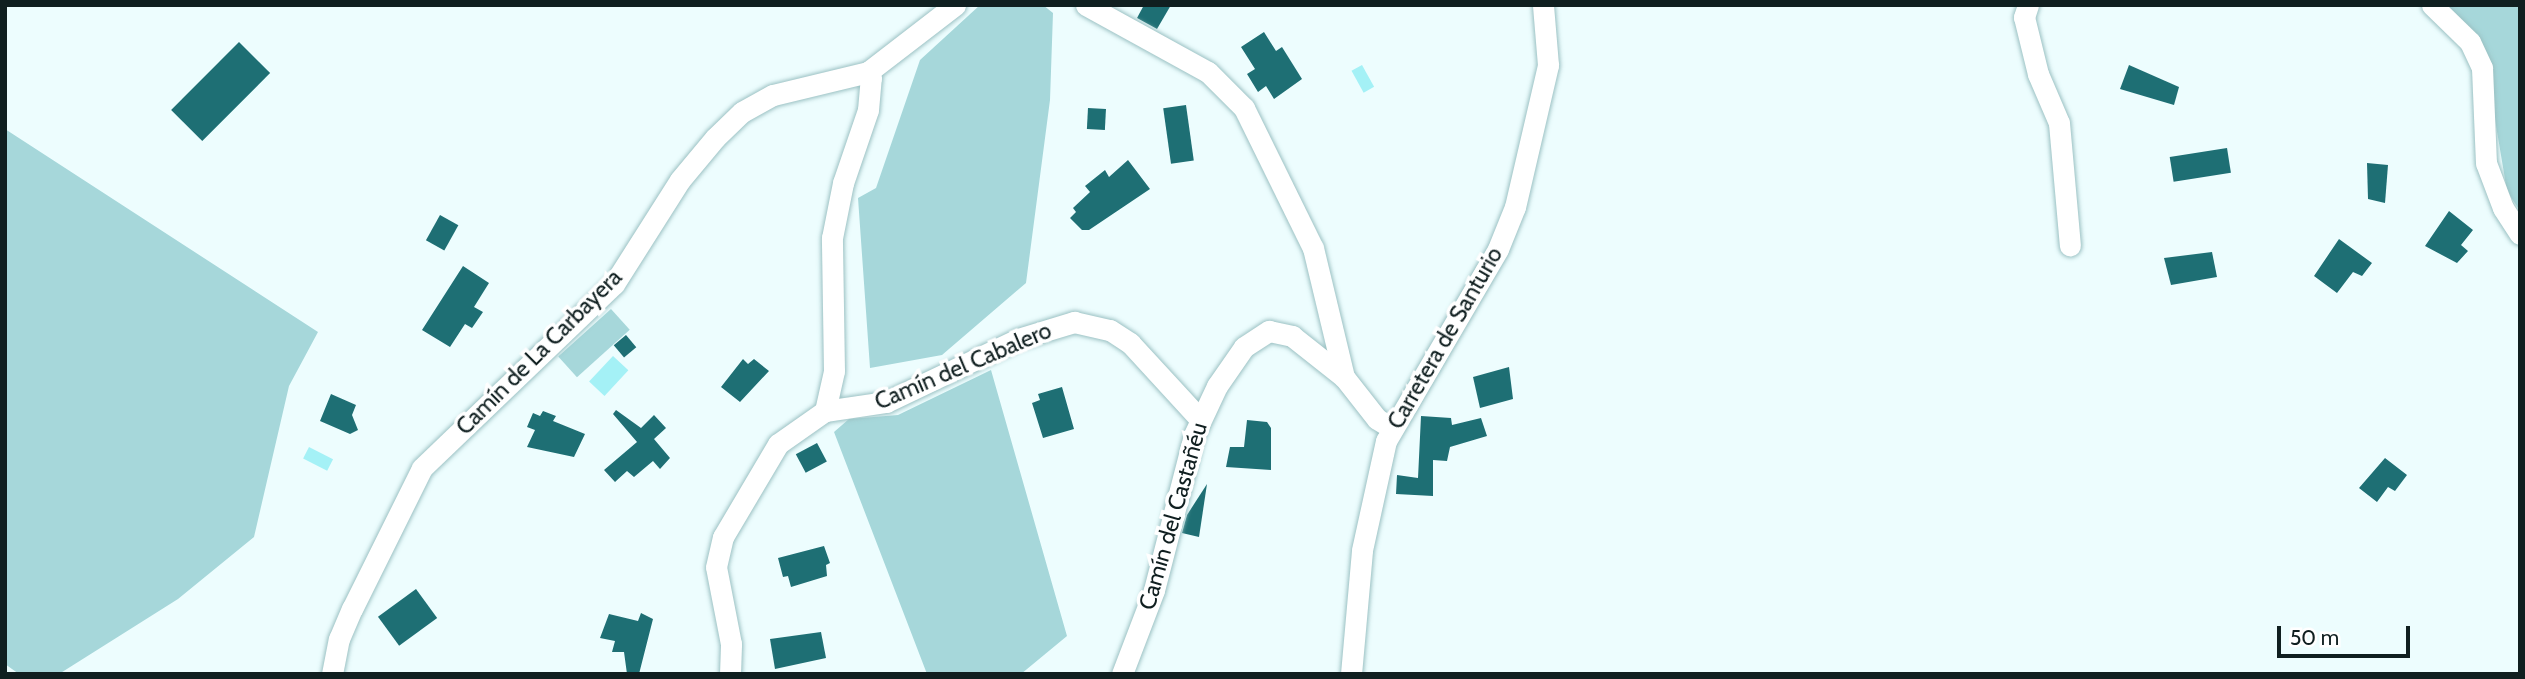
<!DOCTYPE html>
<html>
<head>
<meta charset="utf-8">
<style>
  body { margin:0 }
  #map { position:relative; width:2525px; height:679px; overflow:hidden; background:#edfdfe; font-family:Cabin,sans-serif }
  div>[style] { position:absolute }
  .green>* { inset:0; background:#a6d7da; transform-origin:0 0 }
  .water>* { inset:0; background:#a4f1f6; transform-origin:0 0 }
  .building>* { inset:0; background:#1e6f74; transform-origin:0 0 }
  .roads { filter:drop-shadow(0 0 2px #9bc1c3) drop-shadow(0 0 2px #9bc1c3) }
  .minor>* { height:21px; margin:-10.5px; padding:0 10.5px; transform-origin:10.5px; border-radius:10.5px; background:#fff }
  span { translate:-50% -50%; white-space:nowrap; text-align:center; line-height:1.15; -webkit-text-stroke:7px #fff; paint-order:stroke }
  .street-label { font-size:23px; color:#101f20 }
  .frame { position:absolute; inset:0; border:7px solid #101f20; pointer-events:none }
  .scale { position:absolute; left:2277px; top:626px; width:133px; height:32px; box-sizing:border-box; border:4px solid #101f20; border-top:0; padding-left:9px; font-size:21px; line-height:24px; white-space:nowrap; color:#101f20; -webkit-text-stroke:5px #fff; paint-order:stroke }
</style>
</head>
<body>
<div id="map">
  <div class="green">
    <i style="clip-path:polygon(980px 5px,1043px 5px,1053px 13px,1050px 100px,1026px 283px,942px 355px,870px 368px,858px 198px,876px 188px,920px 60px)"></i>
    <i style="clip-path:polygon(2430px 5px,2520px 5px,2520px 211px,2507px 191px,2482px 42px)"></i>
    <i style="clip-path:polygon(5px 129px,318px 332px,289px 386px,254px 537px,178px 599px,59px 674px,19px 674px,5px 664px)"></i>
    <i style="left:611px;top:309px;width:28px;height:71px;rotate:48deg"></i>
    <i style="clip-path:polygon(991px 370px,1067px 636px,1021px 674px,927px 674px,834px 432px,849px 419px,898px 415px)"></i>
  </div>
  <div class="water">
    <i style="left:1362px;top:65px;width:25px;height:12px;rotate:61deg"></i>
    <i style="left:613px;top:356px;width:21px;height:35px;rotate:43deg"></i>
    <i style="left:309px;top:447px;width:27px;height:13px;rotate:27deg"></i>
  </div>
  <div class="building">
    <i style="clip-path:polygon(1144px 5px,1171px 5px,1157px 29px,1137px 18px)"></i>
    <i style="clip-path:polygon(1264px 32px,1276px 51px,1282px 47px,1302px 79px,1274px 99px,1266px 86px,1258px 92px,1247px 74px,1255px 69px,1241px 47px)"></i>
    <i style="left:239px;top:42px;width:44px;height:96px;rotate:45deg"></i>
    <i style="clip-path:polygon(2129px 65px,2179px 87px,2174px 105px,2120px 89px)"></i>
    <i style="left:1186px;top:105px;width:56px;height:23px;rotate:82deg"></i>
    <i style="left:1088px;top:108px;width:18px;height:21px;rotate:3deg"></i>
    <i style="left:2227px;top:148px;width:25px;height:58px;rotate:81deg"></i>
    <i style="clip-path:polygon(1128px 160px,1150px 189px,1089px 230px,1082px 230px,1070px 218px,1076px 212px,1073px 208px,1090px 192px,1085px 186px,1105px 170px,1109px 177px)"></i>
    <i style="clip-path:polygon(2367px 163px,2388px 165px,2385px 203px,2368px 199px)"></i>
    <i style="clip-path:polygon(2449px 211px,2473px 230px,2461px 245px,2468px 251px,2457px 263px,2425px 246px)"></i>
    <i style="left:440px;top:215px;width:21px;height:29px;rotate:29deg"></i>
    <i style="clip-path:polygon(2339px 239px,2372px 263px,2362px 276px,2353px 272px,2337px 293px,2314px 276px)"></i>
    <i style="clip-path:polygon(2212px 252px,2217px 277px,2171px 285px,2164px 258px)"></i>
    <i style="clip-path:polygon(463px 266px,489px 283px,474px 307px,483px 312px,472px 328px,465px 324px,450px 347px,422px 330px)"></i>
    <i style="left:626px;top:335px;width:16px;height:16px;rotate:50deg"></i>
    <i style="clip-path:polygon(743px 359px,748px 364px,754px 359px,769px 371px,740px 402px,721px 387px)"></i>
    <i style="clip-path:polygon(1509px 367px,1513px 399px,1480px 408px,1473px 377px)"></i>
    <i style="clip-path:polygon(1062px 387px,1074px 429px,1043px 438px,1032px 403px,1040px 400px,1038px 394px)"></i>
    <i style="clip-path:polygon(331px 394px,356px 405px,352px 415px,358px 430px,350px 434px,320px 421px)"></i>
    <i style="clip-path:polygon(616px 410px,641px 428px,654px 415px,666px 428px,654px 439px,670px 458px,660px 469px,653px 461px,634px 477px,627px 471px,615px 482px,604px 470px,637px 442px,613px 414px)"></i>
    <i style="clip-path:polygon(543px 411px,556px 416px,553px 421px,585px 434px,574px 457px,527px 447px,535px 430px,527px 427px,533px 413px,540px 416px)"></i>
    <i style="clip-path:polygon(1421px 416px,1451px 418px,1452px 425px,1481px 418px,1487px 436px,1450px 447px,1447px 461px,1433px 460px,1433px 496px,1396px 494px,1397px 475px,1418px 478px)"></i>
    <i style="clip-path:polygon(1247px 420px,1267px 422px,1271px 428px,1271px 470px,1226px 467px,1230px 447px,1244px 447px)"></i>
    <i style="left:817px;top:443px;width:21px;height:24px;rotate:62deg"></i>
    <i style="clip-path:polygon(2385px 458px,2407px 475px,2395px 491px,2388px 487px,2377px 502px,2359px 488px)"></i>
    <i style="clip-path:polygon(1207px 484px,1199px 537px,1182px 533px,1187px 515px)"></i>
    <i style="clip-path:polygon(824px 546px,830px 563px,826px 565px,827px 576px,791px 587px,788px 576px,783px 577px,778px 558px)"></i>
    <i style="left:416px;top:589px;width:36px;height:47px;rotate:54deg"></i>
    <i style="clip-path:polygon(641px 613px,653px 619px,639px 674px,627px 674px,624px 652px,612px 652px,615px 641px,600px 638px,609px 614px,638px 621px)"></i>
    <i style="clip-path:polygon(821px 632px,826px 658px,775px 669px,770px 639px)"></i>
  </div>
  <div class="roads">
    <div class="minor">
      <i style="left:1086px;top:5px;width:139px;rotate:28.8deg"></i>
      <i style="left:1208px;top:72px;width:51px;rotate:45deg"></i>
      <i style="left:1244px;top:108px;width:156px;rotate:63.8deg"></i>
      <i style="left:1313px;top:248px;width:133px;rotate:76.5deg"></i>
      <i style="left:2028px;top:5px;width:13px;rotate:108deg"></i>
      <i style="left:2024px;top:17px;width:59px;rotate:76.2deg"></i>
      <i style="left:2038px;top:74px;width:53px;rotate:66.8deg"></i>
      <i style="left:2059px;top:123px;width:123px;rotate:84.9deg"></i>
      <i style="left:2432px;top:5px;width:53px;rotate:44.2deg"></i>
      <i style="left:2470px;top:42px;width:29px;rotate:65deg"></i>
      <i style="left:2482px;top:68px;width:95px;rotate:87.6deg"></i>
      <i style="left:2486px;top:163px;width:48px;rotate:69.3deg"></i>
      <i style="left:2503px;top:208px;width:31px;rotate:57deg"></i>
      <i style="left:825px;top:411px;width:41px;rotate:-77.3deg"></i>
      <i style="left:834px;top:371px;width:133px;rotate:-90.9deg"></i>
      <i style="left:832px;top:238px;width:56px;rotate:-78.7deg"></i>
      <i style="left:843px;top:183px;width:77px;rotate:-71.1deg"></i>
      <i style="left:868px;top:110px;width:32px;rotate:-85deg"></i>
      <i style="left:871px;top:78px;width:7px;rotate:-117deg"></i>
      <i style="left:332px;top:674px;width:36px;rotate:-79deg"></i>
      <i style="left:339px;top:639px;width:33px;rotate:-67deg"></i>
      <i style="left:352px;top:609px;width:157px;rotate:-63.6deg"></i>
      <i style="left:422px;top:468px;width:266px;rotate:-43.8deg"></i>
      <i style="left:614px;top:284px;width:123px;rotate:-57.6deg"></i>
      <i style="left:680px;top:180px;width:55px;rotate:-50.2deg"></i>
      <i style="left:715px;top:138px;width:37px;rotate:-44deg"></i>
      <i style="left:742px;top:112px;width:35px;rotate:-29deg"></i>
      <i style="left:773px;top:95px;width:98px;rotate:-13.6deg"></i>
      <i style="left:868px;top:72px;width:110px;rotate:-37.6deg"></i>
      <i style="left:730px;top:674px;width:30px;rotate:-88deg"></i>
      <i style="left:731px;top:644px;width:78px;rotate:-101deg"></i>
      <i style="left:716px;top:567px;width:31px;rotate:-77deg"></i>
      <i style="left:723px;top:537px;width:108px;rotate:-59.4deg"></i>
      <i style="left:778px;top:444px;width:57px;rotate:-35.1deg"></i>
      <i style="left:825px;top:411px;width:62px;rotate:-8.4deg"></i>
      <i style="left:886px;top:402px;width:146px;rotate:-25.5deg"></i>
      <i style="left:1018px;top:339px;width:59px;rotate:-16.9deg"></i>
      <i style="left:1074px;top:322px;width:37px;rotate:13deg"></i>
      <i style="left:1110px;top:330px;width:24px;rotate:33deg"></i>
      <i style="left:1130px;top:343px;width:103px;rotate:47.4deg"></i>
      <i style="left:1122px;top:674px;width:90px;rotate:-69.1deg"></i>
      <i style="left:1154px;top:590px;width:160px;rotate:-75.5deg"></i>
      <i style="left:1194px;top:435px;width:54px;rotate:-64.9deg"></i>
      <i style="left:1217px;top:386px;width:47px;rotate:-55.3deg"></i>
      <i style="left:1244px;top:347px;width:30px;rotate:-33deg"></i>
      <i style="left:1269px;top:331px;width:24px;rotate:12deg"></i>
      <i style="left:1292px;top:336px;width:66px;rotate:38.3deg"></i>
      <i style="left:1344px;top:377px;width:53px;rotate:51.8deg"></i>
      <i style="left:1377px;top:419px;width:17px;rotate:31deg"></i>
      <i style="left:1351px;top:674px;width:124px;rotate:-84.9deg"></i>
      <i style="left:1362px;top:550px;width:112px;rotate:-77.6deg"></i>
      <i style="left:1386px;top:441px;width:222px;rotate:-59.7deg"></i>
      <i style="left:1498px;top:249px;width:45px;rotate:-68deg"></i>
      <i style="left:1515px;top:207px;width:146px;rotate:-76.9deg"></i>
      <i style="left:1548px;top:65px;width:60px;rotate:-94.8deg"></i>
    </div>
  </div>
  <div class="street-label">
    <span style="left:1445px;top:338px;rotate:-60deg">Carretera de Santurio</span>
    <span style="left:539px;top:352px;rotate:-45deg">Camín de La Carbayera</span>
    <span style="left:963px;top:366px;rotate:-23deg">Camín del Cabalero</span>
    <span style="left:1173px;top:516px;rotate:-74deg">Camín del Castañéu</span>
  </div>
  <div class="frame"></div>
  <div class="scale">50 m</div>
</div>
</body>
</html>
